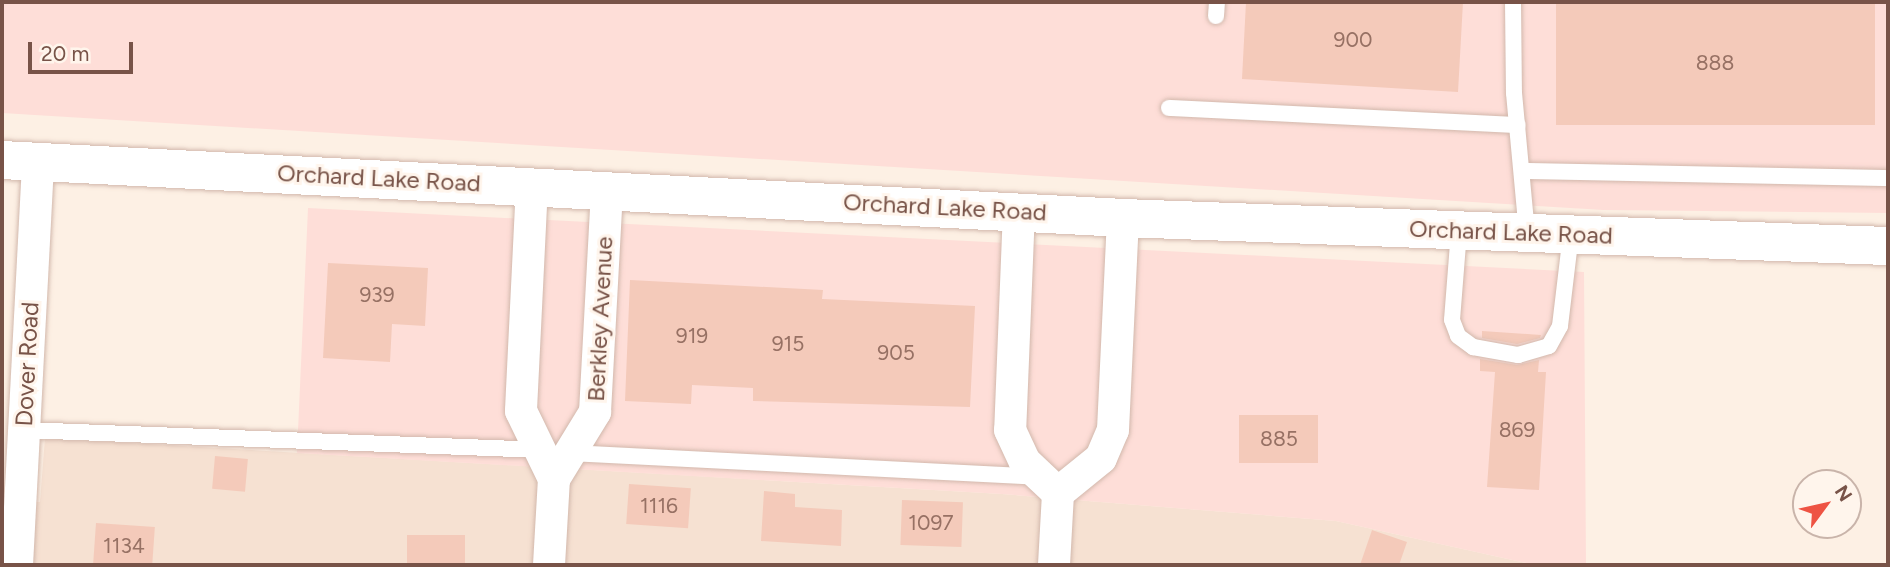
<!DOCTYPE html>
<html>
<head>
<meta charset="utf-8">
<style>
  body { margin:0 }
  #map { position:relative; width:1890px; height:567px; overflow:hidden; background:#fdf0e4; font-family:Figtree,sans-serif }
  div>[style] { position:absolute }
  .residential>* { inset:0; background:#f6e1d2 }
  .commercial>* { inset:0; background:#feded8 }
  .building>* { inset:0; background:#f4caba; transform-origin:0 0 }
  .roads { filter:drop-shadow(0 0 2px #d2b8ac) drop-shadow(0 0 2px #d2b8ac) }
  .service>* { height:16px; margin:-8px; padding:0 8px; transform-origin:8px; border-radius:8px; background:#fff }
  .minor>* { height:32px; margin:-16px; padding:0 16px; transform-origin:16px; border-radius:16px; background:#fff }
  .secondary>* { height:38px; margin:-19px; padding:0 19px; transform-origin:19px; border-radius:19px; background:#fff }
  span { translate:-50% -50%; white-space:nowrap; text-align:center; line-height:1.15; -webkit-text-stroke:6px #fff5ec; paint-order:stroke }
  .number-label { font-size:21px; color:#977164 }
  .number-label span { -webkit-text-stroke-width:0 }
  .street-label { font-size:24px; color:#785348 }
  .frame { position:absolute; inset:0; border:4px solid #785348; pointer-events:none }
  .north { position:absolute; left:1792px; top:469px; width:70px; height:70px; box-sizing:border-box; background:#fff5ec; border:2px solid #c9b4aa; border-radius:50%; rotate:57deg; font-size:19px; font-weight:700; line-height:28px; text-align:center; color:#785348 }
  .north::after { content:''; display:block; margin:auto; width:24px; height:32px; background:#ee5343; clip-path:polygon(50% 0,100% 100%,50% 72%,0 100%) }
  .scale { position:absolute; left:28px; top:42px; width:105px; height:32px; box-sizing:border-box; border:4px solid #785348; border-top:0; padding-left:9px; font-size:21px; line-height:24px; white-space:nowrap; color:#785348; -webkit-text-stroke:5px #fff5ec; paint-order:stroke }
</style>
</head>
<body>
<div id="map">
  <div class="residential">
    <i style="clip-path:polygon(45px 438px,1002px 494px,1336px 521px,1535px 565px,2px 565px,2px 500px,40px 502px)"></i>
  </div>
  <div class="commercial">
    <i style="clip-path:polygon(2px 2px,1888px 2px,1888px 213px,1604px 210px,2px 113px)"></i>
    <i style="clip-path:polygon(308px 208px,1584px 272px,1586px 565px,1535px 565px,1336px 521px,1002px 494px,297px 453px)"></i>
  </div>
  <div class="building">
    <i style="clip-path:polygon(1246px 2px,1463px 2px,1458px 92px,1242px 79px)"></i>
    <i style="left:1556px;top:2px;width:319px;height:123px"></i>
    <i style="clip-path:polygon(328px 263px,428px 268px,425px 326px,392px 324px,390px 362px,323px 358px)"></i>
    <i style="clip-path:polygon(630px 280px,823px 290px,822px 299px,975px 306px,970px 407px,753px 401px,753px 388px,692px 385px,691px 404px,625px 401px)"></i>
    <i style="clip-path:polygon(1482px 331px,1541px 335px,1540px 338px,1517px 344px,1482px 338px)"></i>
    <i style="clip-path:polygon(1480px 359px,1517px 365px,1539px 360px,1538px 372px,1546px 372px,1539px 490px,1487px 487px,1495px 372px,1480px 371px)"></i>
    <i style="left:1239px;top:415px;width:79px;height:48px"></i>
    <i style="left:215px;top:456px;width:33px;height:33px;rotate:5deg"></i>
    <i style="left:629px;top:484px;width:62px;height:40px;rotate:4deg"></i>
    <i style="clip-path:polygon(764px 491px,795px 494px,795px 507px,842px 510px,841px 546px,761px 541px)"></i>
    <i style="left:902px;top:500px;width:61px;height:45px;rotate:2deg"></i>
    <i style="left:96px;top:523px;width:59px;height:42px;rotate:4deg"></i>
    <i style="clip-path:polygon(1372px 530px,1407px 542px,1399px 565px,1360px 565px)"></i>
    <i style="left:407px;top:535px;width:58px;height:30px"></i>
  </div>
  <div class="roads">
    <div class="service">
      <i style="left:1513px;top:2px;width:91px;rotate:89.4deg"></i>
      <i style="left:1514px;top:93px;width:141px;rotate:84.7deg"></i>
      <i style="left:1216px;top:16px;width:14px;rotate:-86deg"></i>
      <i style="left:1169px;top:108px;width:349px;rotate:2.8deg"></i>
      <i style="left:1524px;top:171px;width:364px;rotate:1.1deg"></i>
      <i style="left:1459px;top:231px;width:89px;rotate:94.5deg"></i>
      <i style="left:1452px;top:320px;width:17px;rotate:69deg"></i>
      <i style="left:1458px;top:336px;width:19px;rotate:36deg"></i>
      <i style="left:1473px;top:347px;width:46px;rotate:10.1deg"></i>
      <i style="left:1518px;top:355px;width:32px;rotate:-16deg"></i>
      <i style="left:1549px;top:346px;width:23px;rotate:-61deg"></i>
      <i style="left:1560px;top:326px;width:93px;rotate:-83.2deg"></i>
      <i style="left:24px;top:430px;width:519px;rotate:2.21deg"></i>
      <i style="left:568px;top:453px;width:472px;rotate:2.9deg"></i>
    </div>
    <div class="minor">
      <i style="left:532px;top:185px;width:226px;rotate:92.8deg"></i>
      <i style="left:521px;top:411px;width:76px;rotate:64.1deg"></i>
      <i style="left:1019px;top:210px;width:220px;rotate:92.3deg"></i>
      <i style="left:1010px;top:430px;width:35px;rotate:65deg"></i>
      <i style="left:1025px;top:462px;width:45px;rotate:43.2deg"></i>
      <i style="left:1058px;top:493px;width:55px;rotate:-39.1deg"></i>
      <i style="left:1101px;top:458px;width:30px;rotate:-67deg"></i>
      <i style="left:1113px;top:430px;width:212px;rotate:-87.3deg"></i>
      <i style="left:17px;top:565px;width:403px;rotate:-87deg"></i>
      <i style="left:549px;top:565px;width:86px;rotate:-86.7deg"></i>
      <i style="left:554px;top:479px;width:79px;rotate:-58.5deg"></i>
      <i style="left:595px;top:412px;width:223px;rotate:-86.9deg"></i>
      <i style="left:1054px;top:565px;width:72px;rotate:-86.8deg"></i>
    </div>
    <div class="secondary">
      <i style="left:2px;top:160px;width:1122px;rotate:2.96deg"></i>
      <i style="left:1123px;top:218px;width:766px;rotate:2.1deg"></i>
    </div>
  </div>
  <div class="number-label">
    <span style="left:1353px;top:40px">900</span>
    <span style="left:1715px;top:63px">888</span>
    <span style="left:377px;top:295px">939</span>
    <span style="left:692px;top:336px">919</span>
    <span style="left:788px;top:344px">915</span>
    <span style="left:896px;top:353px">905</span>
    <span style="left:1517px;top:430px">869</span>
    <span style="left:1279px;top:439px">885</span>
    <span style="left:659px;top:506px">1116</span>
    <span style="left:931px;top:523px">1097</span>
    <span style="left:124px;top:546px">1134</span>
  </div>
  <div class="street-label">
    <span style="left:379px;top:178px;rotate:3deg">Orchard Lake Road</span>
    <span style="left:945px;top:207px;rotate:3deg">Orchard Lake Road</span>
    <span style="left:1511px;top:232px;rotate:2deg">Orchard Lake Road</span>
    <span style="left:600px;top:319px;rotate:-87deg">Berkley Avenue</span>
    <span style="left:27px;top:364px;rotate:-87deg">Dover Road</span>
  </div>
  <div class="frame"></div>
  <div class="north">N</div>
  <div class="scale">20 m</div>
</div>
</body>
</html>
